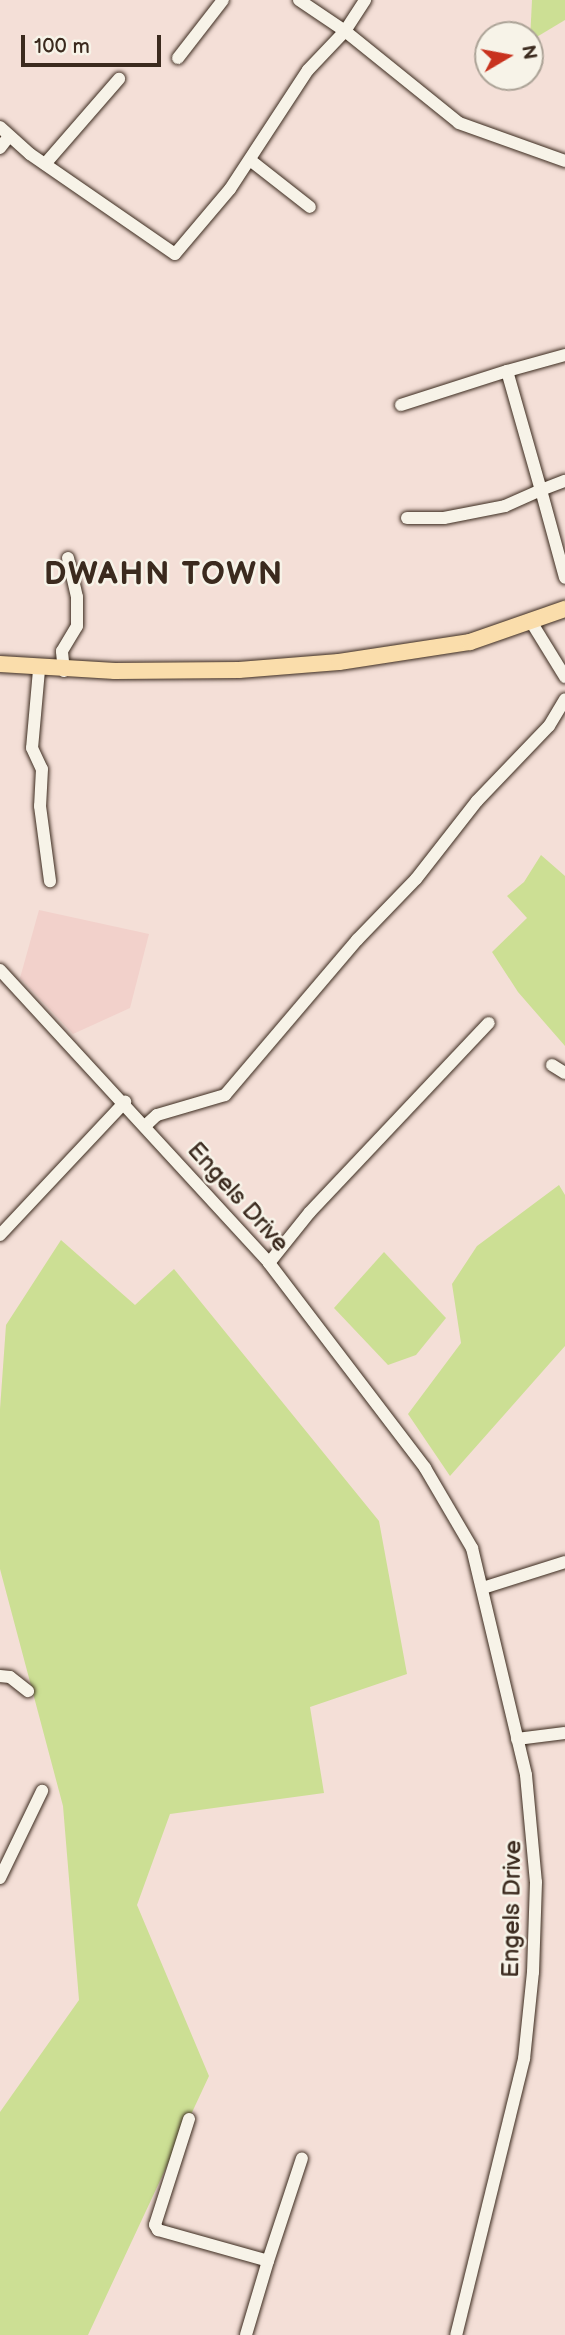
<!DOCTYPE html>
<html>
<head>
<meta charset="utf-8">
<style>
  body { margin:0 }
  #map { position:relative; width:565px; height:2335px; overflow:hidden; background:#f4dfd7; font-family:"Balsamiq Sans",sans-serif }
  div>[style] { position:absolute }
  .built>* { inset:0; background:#f2d1cb }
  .green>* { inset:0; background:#ccdf94 }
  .roads { filter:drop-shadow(0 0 2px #3b2a1e) drop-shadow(0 0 2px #3b2a1e) }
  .minor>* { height:12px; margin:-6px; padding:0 6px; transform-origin:6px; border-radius:6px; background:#f7f3e8 }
  .major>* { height:16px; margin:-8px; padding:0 8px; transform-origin:8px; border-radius:8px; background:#faddab }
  span { translate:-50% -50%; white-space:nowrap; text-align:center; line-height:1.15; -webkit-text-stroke:5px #f7f3e8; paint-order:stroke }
  .street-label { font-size:24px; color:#3b2a1e }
  .district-label { font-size:32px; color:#3b2a1e; font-weight:700; letter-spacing:2px }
  .north { position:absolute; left:474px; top:21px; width:70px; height:70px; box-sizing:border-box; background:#f7f3e8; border:2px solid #aca397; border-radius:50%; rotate:80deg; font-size:19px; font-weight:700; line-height:28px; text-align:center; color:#3b2a1e }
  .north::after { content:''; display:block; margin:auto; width:24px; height:32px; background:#c8321e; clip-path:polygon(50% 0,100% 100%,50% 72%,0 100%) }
  .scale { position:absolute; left:21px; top:35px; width:140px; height:32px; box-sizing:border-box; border:4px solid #3b2a1e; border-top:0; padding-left:9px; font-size:21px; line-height:24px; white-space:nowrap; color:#3b2a1e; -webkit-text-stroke:5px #f7f3e8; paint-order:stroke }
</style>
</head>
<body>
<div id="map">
  <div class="built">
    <i style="clip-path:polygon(39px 910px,149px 934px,130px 1008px,73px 1034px,20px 978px)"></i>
  </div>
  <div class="green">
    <i style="clip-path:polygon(532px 0,565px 0,565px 20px,530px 41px)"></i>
    <i style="clip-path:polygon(541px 855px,565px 876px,565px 1046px,518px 992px,492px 952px,527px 918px,507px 896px,524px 882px)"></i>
    <i style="clip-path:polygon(559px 1185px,565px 1195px,565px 1346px,450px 1476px,408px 1414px,461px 1343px,452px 1284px,477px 1246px)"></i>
    <i style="clip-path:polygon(61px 1240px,135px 1305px,174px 1269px,379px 1521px,407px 1674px,310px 1707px,324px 1793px,170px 1814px,137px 1905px,209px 2076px,88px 2335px,0 2335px,0 2112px,79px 2000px,63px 1806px,0 1569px,0 1409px,6px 1325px)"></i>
    <i style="clip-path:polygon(384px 1252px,446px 1318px,416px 1355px,388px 1365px,334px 1308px)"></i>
  </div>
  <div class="roads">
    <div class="minor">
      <i style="left:299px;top:0;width:55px;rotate:34deg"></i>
      <i style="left:345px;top:31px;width:146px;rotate:38.9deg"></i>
      <i style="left:459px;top:123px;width:113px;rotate:19.7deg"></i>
      <i style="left:178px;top:58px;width:73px;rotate:-52.2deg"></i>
      <i style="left:0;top:127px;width:40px;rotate:42deg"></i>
      <i style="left:30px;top:154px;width:176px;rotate:34.6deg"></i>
      <i style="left:175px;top:254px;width:85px;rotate:-49.8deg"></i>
      <i style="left:230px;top:189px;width:142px;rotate:-56.8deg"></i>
      <i style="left:308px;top:70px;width:54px;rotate:-46.5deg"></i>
      <i style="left:345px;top:31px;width:37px;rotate:-57deg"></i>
      <i style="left:0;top:148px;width:15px;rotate:-53deg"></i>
      <i style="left:250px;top:160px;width:76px;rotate:38.1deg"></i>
      <i style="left:45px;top:164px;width:113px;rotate:-49deg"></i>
      <i style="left:565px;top:355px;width:60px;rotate:164.6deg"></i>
      <i style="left:507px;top:371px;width:124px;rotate:74.1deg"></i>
      <i style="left:541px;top:490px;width:26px;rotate:-21deg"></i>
      <i style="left:401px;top:405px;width:111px;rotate:-17.8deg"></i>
      <i style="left:407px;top:518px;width:37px"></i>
      <i style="left:444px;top:518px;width:62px;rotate:-11.1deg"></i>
      <i style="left:505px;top:506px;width:39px;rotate:-24deg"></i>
      <i style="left:541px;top:490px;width:91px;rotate:74.7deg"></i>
      <i style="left:530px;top:620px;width:67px;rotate:58.4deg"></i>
      <i style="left:39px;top:670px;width:78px;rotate:95.1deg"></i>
      <i style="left:32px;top:748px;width:23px;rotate:65deg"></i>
      <i style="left:42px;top:769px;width:37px;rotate:93deg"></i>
      <i style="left:40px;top:806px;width:76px;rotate:82.4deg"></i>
      <i style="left:64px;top:671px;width:20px;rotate:-96deg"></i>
      <i style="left:62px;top:651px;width:29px;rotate:-59deg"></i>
      <i style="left:77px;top:626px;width:29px;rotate:-90deg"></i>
      <i style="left:77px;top:597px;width:40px;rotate:-103deg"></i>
      <i style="left:0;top:970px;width:398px;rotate:47.4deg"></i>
      <i style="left:269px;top:1263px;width:258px;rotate:52.7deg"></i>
      <i style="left:425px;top:1468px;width:93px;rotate:59.6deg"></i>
      <i style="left:472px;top:1548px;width:233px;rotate:76.6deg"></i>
      <i style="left:526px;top:1775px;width:107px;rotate:84.7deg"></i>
      <i style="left:536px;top:1882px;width:90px;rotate:91.9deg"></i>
      <i style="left:533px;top:1972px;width:87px;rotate:95.9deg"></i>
      <i style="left:524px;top:2059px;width:284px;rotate:103.8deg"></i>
      <i style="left:552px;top:1065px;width:15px;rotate:32deg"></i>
      <i style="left:145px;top:1126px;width:16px;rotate:-43deg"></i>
      <i style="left:157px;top:1115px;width:71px;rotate:-16.4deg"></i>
      <i style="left:225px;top:1095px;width:204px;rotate:-49.6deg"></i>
      <i style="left:357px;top:940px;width:85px;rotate:-46deg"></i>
      <i style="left:416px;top:879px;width:99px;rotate:-52deg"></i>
      <i style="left:477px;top:801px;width:104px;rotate:-46.2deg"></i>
      <i style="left:549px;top:726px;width:31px;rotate:-59deg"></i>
      <i style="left:0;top:1235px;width:183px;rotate:-46.8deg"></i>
      <i style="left:269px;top:1263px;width:65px;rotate:-51.2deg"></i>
      <i style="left:310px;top:1212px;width:260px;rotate:-46.6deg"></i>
      <i style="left:483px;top:1588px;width:86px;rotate:-17.6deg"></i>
      <i style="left:0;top:1676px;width:10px;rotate:6deg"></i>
      <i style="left:10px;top:1677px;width:23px;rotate:38deg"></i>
      <i style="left:517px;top:1739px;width:48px;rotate:-7.1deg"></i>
      <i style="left:0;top:1878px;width:97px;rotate:-64.2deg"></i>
      <i style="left:189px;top:2119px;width:111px;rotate:107.8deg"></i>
      <i style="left:155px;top:2225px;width:6px;rotate:59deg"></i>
      <i style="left:158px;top:2230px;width:114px;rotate:15.7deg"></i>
      <i style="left:268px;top:2261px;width:77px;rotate:106.6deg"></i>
      <i style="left:268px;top:2261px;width:108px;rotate:-71.7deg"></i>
    </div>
    <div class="major">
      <i style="left:0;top:664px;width:115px;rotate:3.5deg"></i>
      <i style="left:115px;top:671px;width:124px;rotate:-0.5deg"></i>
      <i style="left:239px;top:670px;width:100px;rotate:-4.6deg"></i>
      <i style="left:339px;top:662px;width:133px;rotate:-8.7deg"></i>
      <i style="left:470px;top:642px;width:101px;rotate:-19.2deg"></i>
    </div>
  </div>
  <div class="street-label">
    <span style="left:238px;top:1197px;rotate:48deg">Engels Drive</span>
    <span style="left:512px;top:1909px;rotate:-89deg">Engels Drive</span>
  </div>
  <div class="district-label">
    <span style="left:164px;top:575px">DWAHN TOWN</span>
  </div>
  <div class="north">N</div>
  <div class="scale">100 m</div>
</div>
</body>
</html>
